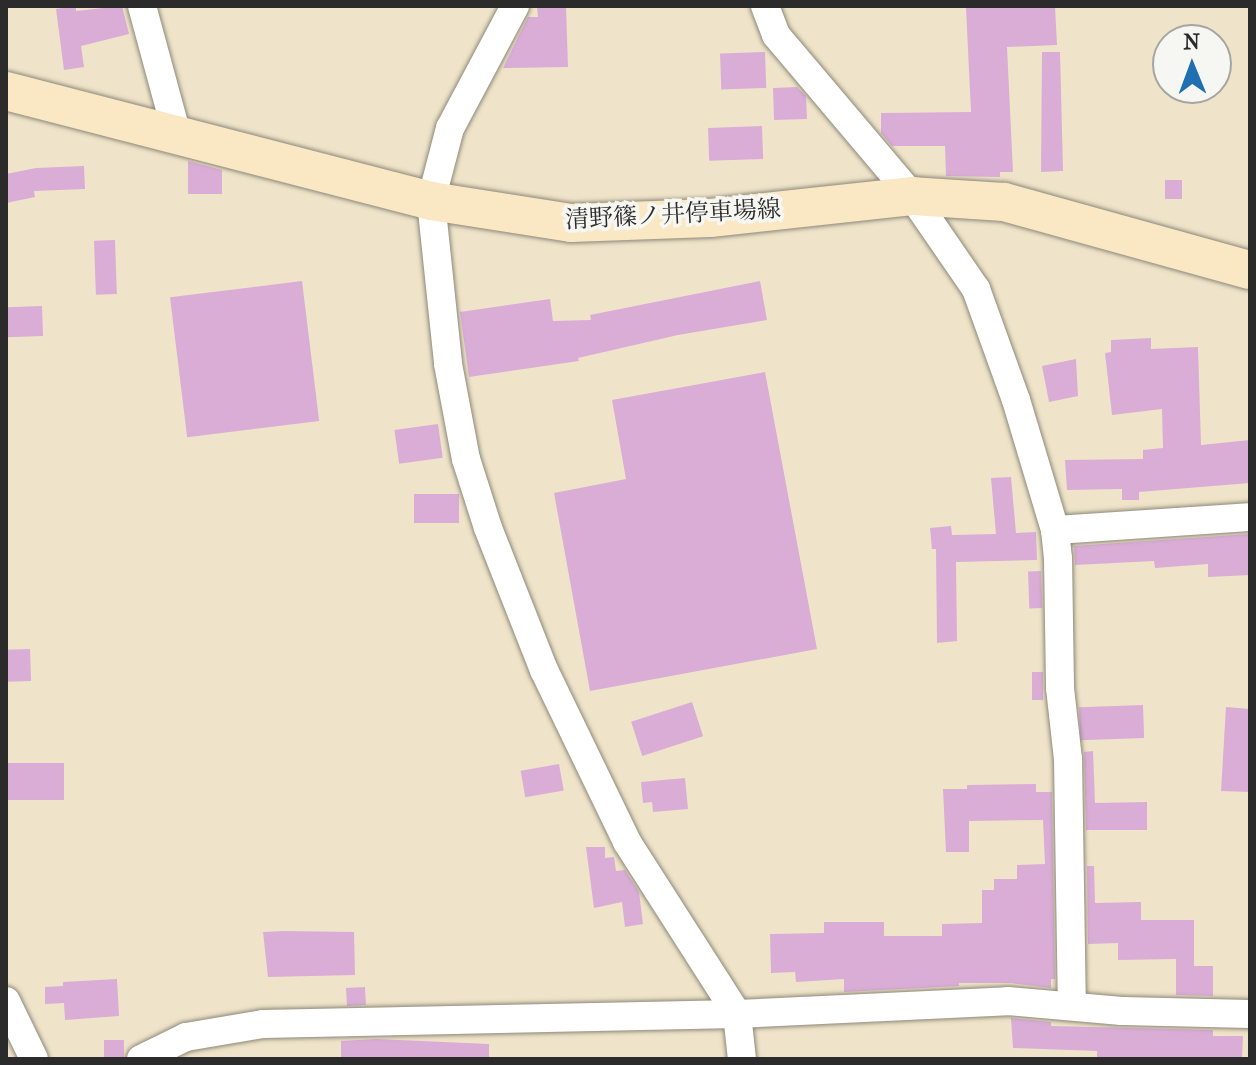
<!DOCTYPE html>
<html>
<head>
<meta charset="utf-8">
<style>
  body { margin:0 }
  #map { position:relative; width:1256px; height:1065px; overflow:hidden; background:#efe4c9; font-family:"IM FELL French Canon","Noto Serif JP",serif }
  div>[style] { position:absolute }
  .building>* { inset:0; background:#daadd7; transform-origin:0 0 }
  .roads { filter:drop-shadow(0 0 2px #8d887a) drop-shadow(0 0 2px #8d887a) }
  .minor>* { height:28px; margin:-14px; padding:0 14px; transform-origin:14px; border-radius:14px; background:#fff }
  .secondary>* { height:38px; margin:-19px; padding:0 19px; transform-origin:19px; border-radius:19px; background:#fae7c3 }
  span { translate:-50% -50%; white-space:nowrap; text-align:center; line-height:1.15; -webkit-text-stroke:7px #f6f6f2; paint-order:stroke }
  .street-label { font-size:24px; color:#2b2b2b }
  .frame { position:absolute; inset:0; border:8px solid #2b2b2b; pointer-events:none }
  .north { position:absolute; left:1152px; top:24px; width:80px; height:80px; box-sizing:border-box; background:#f6f6f2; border:2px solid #a5a5a2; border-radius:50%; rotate:359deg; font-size:22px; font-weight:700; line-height:32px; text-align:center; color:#2b2b2b }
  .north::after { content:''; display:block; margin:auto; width:28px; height:36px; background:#1f6fb2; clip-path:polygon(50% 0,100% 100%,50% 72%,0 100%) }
</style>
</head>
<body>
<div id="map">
  <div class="building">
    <i style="clip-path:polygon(76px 6px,76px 11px,122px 6px,129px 34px,81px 46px,84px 67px,64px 70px,56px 9px)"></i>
    <i style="clip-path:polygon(537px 6px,566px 6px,568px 67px,503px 68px,528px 17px,538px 17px)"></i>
    <i style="clip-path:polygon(1055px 6px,1057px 45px,1007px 47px,1013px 172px,1000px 172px,1000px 177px,946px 176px,945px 146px,892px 146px,881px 133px,881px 113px,971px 112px,966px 8px)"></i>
    <i style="left:765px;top:52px;width:36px;height:45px;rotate:88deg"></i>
    <i style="clip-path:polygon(1042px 52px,1060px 52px,1063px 171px,1041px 172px)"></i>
    <i style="clip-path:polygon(797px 87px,806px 96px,807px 119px,774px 120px,773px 88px)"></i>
    <i style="left:762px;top:126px;width:33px;height:54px;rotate:88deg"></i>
    <i style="clip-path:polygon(188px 161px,222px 170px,222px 194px,188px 194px)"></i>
    <i style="clip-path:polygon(84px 166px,85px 189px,34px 191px,35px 197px,6px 203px,6px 174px,36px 168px)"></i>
    <i style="left:1165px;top:180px;width:17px;height:19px"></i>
    <i style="left:115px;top:240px;width:54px;height:21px;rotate:88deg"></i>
    <i style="left:302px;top:281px;width:141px;height:133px;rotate:83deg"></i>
    <i style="clip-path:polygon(760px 281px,767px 320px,678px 335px,578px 358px,579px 361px,469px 377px,460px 312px,550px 299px,553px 321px,591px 320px,590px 315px)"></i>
    <i style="left:42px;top:306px;width:30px;height:36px;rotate:88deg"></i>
    <i style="clip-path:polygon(1151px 338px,1151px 349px,1198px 347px,1201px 445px,1250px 440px,1250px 483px,1139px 492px,1139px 500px,1122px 500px,1122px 489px,1067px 490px,1065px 460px,1143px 459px,1143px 450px,1163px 448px,1162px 409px,1112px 415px,1105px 353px,1111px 352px,1111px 340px)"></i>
    <i style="clip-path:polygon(1076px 359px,1078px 396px,1049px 402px,1042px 366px)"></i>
    <i style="clip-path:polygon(765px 372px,817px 649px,590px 691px,554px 493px,626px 479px,612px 400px)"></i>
    <i style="left:438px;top:424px;width:34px;height:44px;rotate:82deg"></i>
    <i style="clip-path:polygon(1011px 477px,1016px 533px,1036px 532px,1037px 560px,956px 562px,957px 641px,937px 643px,936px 549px,932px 549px,930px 528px,951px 526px,952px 535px,996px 534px,991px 478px)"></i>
    <i style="left:414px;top:494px;width:45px;height:29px"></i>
    <i style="clip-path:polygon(1250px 534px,1250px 575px,1208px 577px,1208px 564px,1155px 568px,1154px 561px,1075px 565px,1074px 546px)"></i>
    <i style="left:1041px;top:571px;width:37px;height:13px;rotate:88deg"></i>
    <i style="left:30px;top:649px;width:32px;height:24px;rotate:88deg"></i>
    <i style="left:1032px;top:672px;width:11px;height:28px"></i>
    <i style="left:692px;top:702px;width:36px;height:64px;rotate:72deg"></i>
    <i style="left:1143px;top:705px;width:33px;height:64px;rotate:88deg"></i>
    <i style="clip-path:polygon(1226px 707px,1250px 709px,1250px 792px,1221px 791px)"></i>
    <i style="clip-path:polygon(1093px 751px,1095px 803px,1147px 802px,1147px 830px,1086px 830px,1084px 752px)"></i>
    <i style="left:64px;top:763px;width:37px;height:58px;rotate:90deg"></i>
    <i style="left:559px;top:764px;width:27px;height:39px;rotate:80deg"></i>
    <i style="clip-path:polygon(685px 778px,688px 809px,653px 812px,652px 802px,643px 803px,641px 782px)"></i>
    <i style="clip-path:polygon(1036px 784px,1036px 792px,1052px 792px,1055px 979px,1051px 979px,1051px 988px,1011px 983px,959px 983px,959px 986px,844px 992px,844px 979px,796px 982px,795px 972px,771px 973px,770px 934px,824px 933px,824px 922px,884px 922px,884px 936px,942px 936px,942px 924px,982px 923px,982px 890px,994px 890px,994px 879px,1017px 879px,1017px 865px,1045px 864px,1043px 820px,969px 821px,969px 852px,946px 852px,943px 789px,967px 789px,967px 785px)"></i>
    <i style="clip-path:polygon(586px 847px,605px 847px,605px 858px,614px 857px,616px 871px,625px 870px,639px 892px,643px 924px,625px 927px,622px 902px,594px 908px)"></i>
    <i style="clip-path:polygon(1087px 866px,1094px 866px,1095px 903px,1141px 902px,1141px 920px,1194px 920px,1194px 966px,1213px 966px,1213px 996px,1176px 995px,1176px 959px,1118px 960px,1118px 943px,1088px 944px)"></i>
    <i style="clip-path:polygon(283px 931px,354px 932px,355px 975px,268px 977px,263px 932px)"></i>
    <i style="clip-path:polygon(117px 979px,119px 1016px,65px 1020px,64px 1003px,45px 1004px,45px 987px,63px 986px,63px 982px)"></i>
    <i style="left:365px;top:987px;width:18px;height:19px;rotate:87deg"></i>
    <i style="clip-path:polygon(1011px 1018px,1051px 1022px,1051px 1026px,1213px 1030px,1213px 1036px,1243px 1036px,1242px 1059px,1097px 1059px,1097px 1051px,1013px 1048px)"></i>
    <i style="clip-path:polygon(376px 1039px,489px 1044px,489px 1059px,341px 1059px,341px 1041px)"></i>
    <i style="left:124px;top:1040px;width:19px;height:20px;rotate:90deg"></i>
  </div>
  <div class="roads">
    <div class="minor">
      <i style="left:142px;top:6px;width:134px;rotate:74.8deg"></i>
      <i style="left:515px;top:6px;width:138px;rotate:118deg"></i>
      <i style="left:450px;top:128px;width:75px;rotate:104.6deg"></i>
      <i style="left:431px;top:201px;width:164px;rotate:84deg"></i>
      <i style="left:448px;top:364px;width:97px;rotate:79.3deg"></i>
      <i style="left:466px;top:459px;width:72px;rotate:72.3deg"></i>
      <i style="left:488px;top:528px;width:153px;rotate:68.5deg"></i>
      <i style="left:544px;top:670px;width:191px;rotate:64.2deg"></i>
      <i style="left:627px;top:842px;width:204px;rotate:57.4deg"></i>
      <i style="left:737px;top:1014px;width:45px;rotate:83.7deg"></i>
      <i style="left:765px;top:6px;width:31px;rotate:69deg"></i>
      <i style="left:776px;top:35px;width:211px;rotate:49.8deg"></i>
      <i style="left:912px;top:196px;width:113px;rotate:55.5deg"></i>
      <i style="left:976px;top:289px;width:118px;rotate:70.2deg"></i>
      <i style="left:1016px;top:400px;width:136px;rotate:73.3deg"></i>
      <i style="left:1055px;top:530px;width:28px;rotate:84deg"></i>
      <i style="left:1058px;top:558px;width:130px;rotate:89.1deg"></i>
      <i style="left:1060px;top:688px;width:71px;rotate:83.6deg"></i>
      <i style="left:1068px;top:759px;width:246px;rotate:89.1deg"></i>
      <i style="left:1055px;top:530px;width:195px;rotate:-3.8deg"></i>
      <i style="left:6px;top:1001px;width:64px;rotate:64.2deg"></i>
      <i style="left:141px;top:1059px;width:50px;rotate:-26.1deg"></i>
      <i style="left:186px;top:1037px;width:78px;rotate:-9.6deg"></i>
      <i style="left:263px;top:1024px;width:474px;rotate:-1.2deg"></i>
      <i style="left:737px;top:1014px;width:271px;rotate:-2.7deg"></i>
      <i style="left:1008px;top:1001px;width:114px;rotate:5deg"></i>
      <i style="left:1122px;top:1011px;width:128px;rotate:1.3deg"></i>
    </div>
    <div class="secondary">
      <i style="left:6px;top:91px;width:439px;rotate:14.5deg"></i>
      <i style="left:431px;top:201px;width:142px;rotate:8.9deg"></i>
      <i style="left:571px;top:223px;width:139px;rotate:-2.1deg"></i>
      <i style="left:710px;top:218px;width:203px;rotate:-6.2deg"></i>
      <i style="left:912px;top:196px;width:92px;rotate:3.7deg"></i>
      <i style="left:1004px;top:202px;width:255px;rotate:15.5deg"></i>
    </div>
  </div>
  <div class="street-label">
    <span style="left:673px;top:215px;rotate:-3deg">清野篠ノ井停車場線</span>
  </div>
  <div class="frame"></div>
  <div class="north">N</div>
</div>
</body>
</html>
